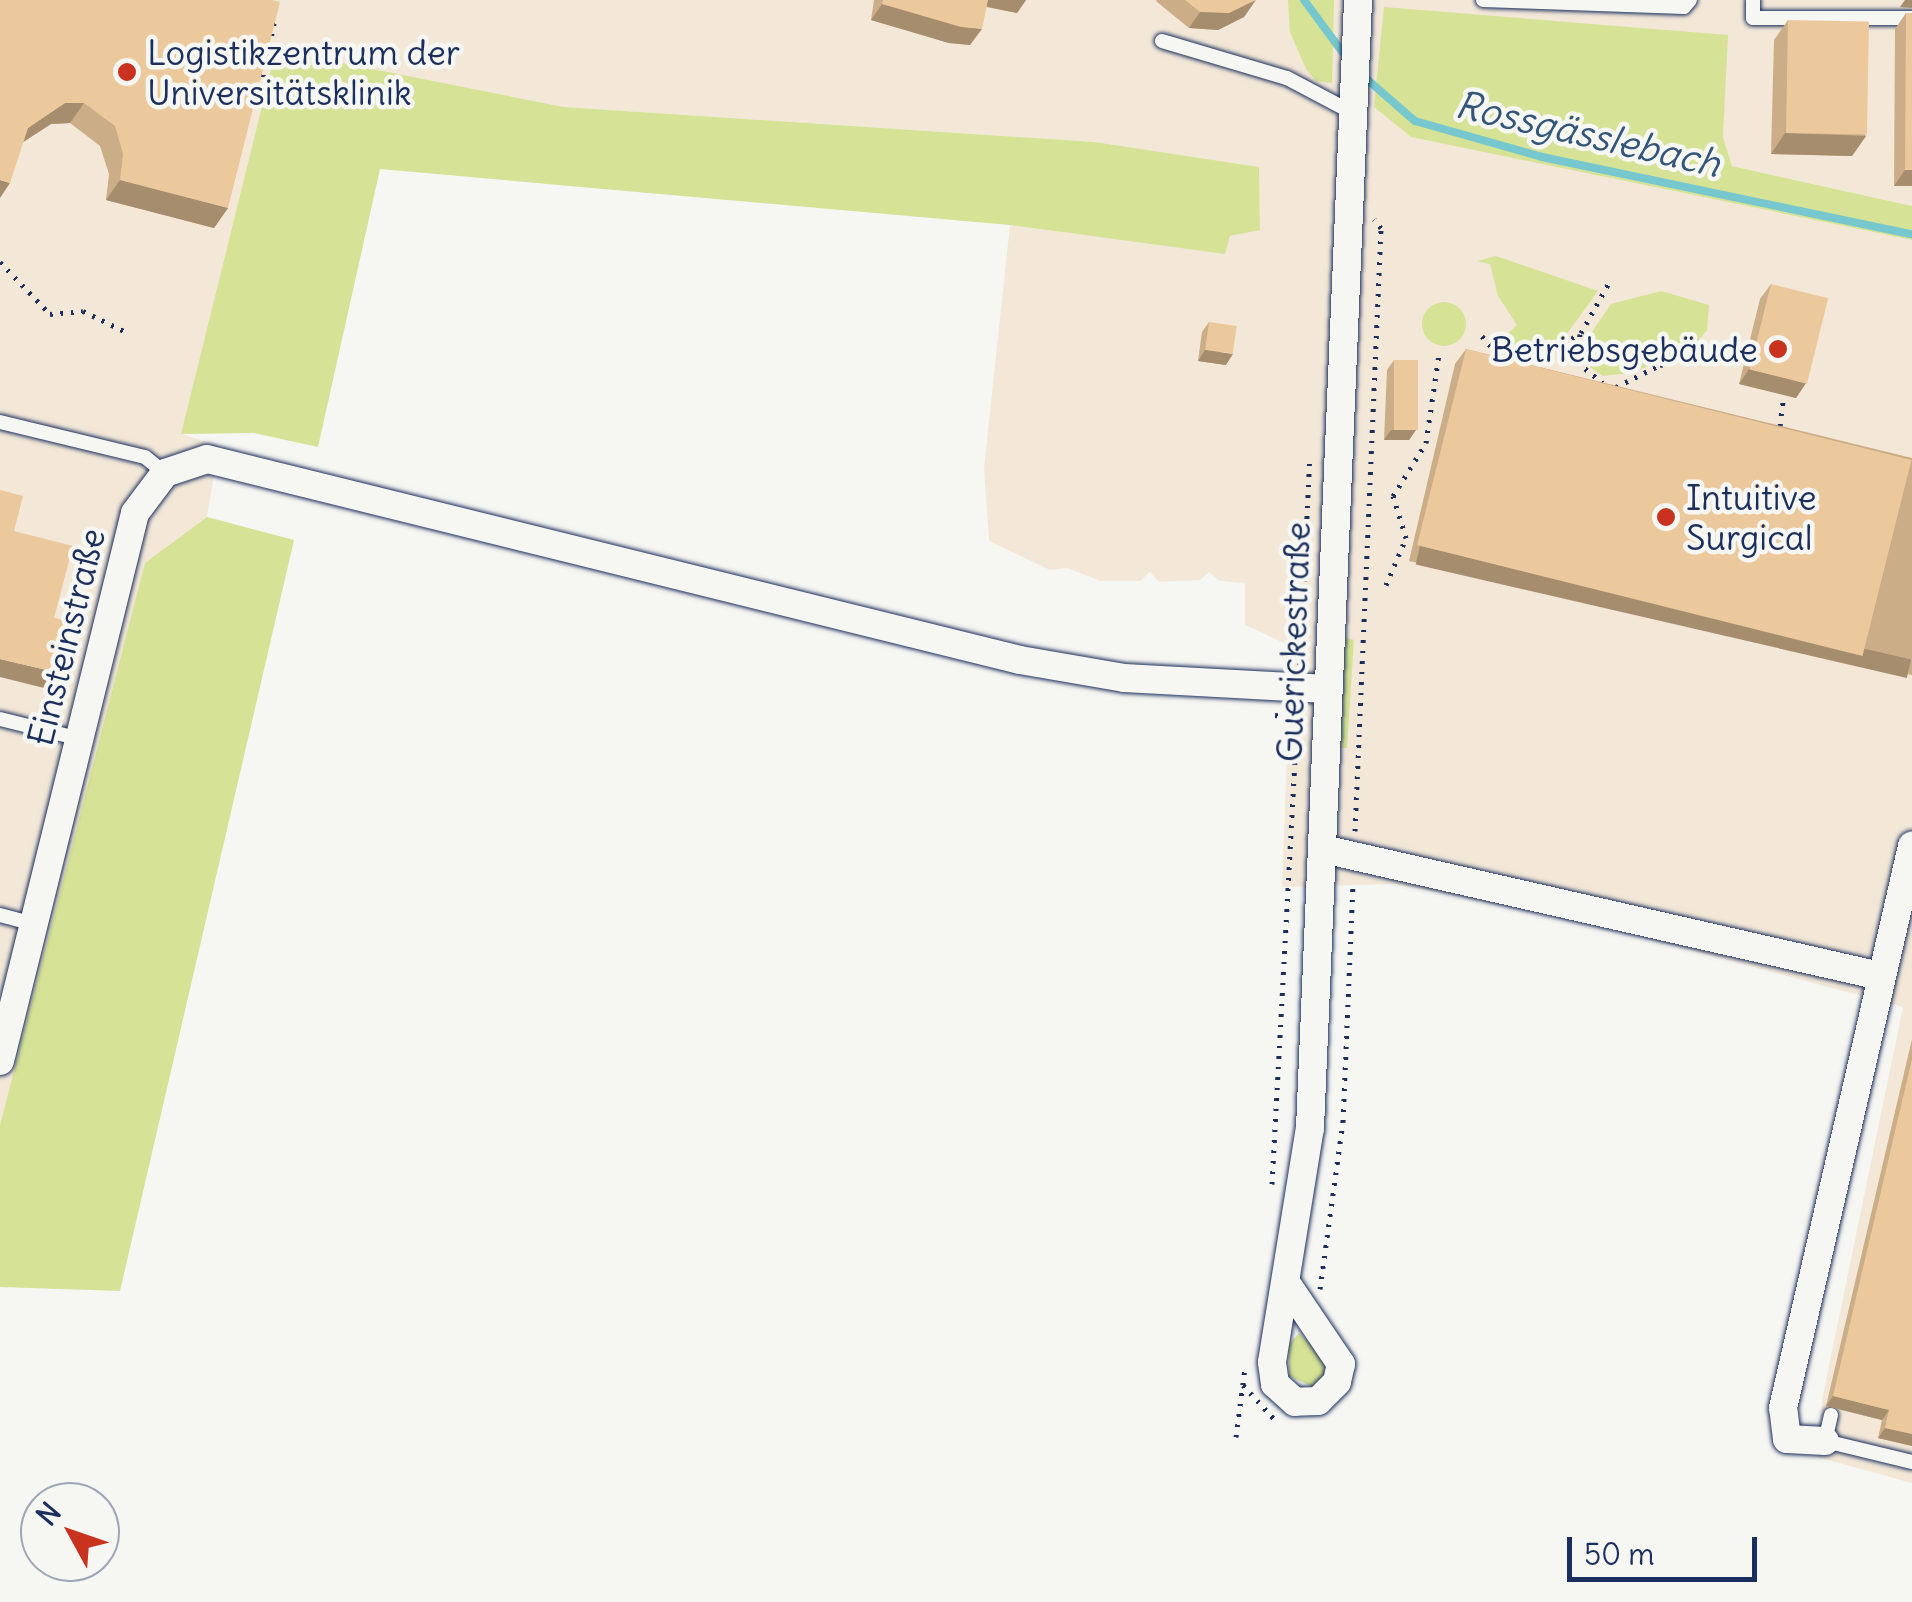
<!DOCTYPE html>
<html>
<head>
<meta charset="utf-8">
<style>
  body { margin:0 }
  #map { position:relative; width:1912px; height:1602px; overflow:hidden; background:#f6f6f2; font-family:Delius,sans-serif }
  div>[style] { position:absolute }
  .built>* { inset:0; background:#f3e8d8 }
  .green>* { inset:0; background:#d6e295 }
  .round { border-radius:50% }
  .stream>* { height:8px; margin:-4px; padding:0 4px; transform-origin:4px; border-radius:4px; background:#77c8ce }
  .path>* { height:5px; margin-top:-2.5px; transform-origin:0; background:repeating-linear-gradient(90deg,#1b2f5e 0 2.5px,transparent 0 10.5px) }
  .roads { filter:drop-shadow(0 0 2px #1b2f5e) drop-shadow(0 0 2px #1b2f5e) }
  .service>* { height:14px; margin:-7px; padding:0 7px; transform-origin:7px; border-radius:7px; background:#f6f6f2 }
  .minor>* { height:28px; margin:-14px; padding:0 14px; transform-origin:14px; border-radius:14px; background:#f6f6f2 }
  .wall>* { inset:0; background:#cbad87 }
  .shaded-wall>* { inset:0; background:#a58d6e; transform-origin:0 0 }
  .building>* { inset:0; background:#ecc99d; transform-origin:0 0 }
  .dots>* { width:28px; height:28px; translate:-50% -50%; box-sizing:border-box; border:5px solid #f6f6f2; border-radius:50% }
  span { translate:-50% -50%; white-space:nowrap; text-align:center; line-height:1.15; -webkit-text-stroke:9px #f6f6f2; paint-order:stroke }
  .poi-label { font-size:35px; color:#1b2f5e }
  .left { translate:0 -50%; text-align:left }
  .right { translate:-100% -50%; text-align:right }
  .street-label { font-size:35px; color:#1b2f5e }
  .water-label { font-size:38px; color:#32557a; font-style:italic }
  .north { position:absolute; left:20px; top:1482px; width:100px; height:100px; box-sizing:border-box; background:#f6f6f2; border:2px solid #9ea6b7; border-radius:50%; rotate:310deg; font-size:28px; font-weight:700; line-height:40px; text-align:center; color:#1b2f5e }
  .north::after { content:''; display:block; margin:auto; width:35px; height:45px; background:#c8321e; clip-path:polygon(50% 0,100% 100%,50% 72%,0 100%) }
  .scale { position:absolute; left:1567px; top:1537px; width:190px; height:45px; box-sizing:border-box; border:5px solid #1b2f5e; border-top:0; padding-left:12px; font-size:30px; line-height:35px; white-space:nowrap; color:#1b2f5e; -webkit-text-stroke:8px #f6f6f2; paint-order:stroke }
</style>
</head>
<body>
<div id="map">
  <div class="built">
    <i style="clip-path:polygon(0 0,1912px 0,1912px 206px,1732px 166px,1723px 137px,1727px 35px,1412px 137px,1912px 240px,1912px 1483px,1817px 1457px,1823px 1395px,1903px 1007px,1578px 920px,1395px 884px,1282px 887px,1291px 646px,1245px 625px,1245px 583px,1220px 581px,1209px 572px,1200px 580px,1159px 582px,1150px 572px,1140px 581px,1101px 581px,1067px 568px,1050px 570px,989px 541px,984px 468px,1010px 225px,1085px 235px,1230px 236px,1260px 229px,1258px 167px,1095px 142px,564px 107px,277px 51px,182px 434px,219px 446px,207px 517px,145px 564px,0 1125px)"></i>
  </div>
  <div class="green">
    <i style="clip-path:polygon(1288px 0,1334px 0,1332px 83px,1316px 81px,1306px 69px,1290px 32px)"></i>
    <i style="clip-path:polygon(1384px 7px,1728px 35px,1723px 137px,1732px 166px,1912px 206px,1912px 240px,1411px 137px,1374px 107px)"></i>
    <i style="clip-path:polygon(276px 50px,564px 107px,1095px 142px,1259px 167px,1260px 230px,1230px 236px,1225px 254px,1010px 225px,380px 169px,318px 447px,254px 433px,181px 434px)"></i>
    <i style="clip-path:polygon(1496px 256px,1598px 291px,1558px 346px,1524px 356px,1501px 340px,1517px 325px,1498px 296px,1490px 264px,1477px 261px)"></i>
    <i style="clip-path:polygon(1661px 291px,1709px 305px,1707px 330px,1692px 348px,1631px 373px,1603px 376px,1587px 365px,1584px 344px,1611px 304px)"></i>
    <i class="round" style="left:1422px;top:302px;width:44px;height:44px"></i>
    <i style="clip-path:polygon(207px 517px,294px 540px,120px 1291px,0 1287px,0 1125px,145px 563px)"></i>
    <i style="clip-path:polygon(1344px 637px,1354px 640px,1347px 748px,1340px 748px)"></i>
    <i style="clip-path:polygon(1299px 1333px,1326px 1359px,1323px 1381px,1313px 1387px,1289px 1376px,1289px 1344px)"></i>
  </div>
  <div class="stream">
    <i style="left:1304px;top:0;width:76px;rotate:53.6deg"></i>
    <i style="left:1362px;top:75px;width:70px;rotate:41deg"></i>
    <i style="left:1415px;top:121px;width:132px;rotate:15.8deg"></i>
    <i style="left:1542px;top:157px;width:378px;rotate:11.8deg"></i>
  </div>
  <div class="path">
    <i style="left:261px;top:87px;width:70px;rotate:-78.5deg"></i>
    <i style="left:0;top:262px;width:72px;rotate:46.1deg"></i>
    <i style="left:50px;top:314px;width:33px;rotate:-5deg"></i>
    <i style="left:83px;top:311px;width:48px;rotate:26deg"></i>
    <i style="left:1580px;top:334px;width:28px;rotate:96deg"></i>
    <i style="left:1577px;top:362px;width:33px;rotate:39deg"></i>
    <i style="left:1482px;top:336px;width:32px;rotate:49deg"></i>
    <i style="left:1527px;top:366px;width:63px;rotate:-31.4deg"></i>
    <i style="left:1581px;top:333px;width:60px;rotate:-60.9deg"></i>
    <i style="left:1616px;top:387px;width:49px;rotate:-26.6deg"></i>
    <i style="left:1660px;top:365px;width:45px;rotate:-11.6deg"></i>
    <i style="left:1780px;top:426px;width:31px;rotate:-83deg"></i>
    <i style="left:1386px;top:585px;width:51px;rotate:-66.9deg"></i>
    <i style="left:1406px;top:538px;width:44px;rotate:-107.2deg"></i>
    <i style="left:1393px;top:496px;width:62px;rotate:-58.1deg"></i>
    <i style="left:1426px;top:443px;width:90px;rotate:-81.7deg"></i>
    <i style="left:1300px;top:665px;width:209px;rotate:-87.3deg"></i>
    <i style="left:1275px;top:715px;width:22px;rotate:5deg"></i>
    <i style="left:1355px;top:831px;width:604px;rotate:-87.53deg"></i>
    <i style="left:1381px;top:228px;width:11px;rotate:-128deg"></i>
    <i style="left:1272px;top:1184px;width:474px;rotate:-86.9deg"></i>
    <i style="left:1320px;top:1289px;width:169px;rotate:-82.2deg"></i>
    <i style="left:1343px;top:1122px;width:241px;rotate:-87.6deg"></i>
    <i style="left:1243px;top:1385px;width:50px;rotate:47.4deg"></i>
    <i style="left:1236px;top:1437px;width:70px;rotate:-82.6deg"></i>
  </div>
  <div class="roads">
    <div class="service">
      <i style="left:1483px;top:0;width:201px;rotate:2deg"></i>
      <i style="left:1684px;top:7px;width:9px;rotate:-49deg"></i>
      <i style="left:1753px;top:0;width:18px;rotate:90deg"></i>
      <i style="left:1753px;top:18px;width:159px"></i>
      <i style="left:1162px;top:41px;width:130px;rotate:16.5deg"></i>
      <i style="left:1287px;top:78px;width:77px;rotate:27.9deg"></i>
      <i style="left:0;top:422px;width:149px;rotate:13.6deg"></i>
      <i style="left:145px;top:457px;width:26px;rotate:39deg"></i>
      <i style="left:0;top:719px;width:82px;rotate:14deg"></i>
      <i style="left:0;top:915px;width:35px;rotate:15deg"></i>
      <i style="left:1831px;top:1415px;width:27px;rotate:103deg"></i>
      <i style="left:1825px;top:1441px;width:89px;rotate:13.6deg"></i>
    </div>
    <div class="minor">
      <i style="left:1323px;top:849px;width:571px;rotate:12.84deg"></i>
      <i style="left:0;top:1061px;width:564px;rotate:-76.16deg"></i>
      <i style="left:135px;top:513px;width:50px;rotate:-53.1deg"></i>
      <i style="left:165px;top:473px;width:44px;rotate:-18.4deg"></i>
      <i style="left:207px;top:459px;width:837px;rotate:13.89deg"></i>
      <i style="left:1020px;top:660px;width:106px;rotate:9.8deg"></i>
      <i style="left:1124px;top:678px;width:204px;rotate:3.1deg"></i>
      <i style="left:1289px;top:1287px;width:93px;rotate:56deg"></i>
      <i style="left:1341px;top:1364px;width:18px;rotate:103deg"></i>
      <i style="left:1337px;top:1382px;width:27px;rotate:135deg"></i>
      <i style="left:1318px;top:1401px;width:23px;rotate:178deg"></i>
      <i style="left:1295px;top:1402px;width:27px;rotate:-138deg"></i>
      <i style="left:1275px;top:1384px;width:22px;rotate:-98deg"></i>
      <i style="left:1272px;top:1362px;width:237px;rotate:-80.8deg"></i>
      <i style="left:1310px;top:1128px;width:1129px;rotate:-87.56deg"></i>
      <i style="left:1825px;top:1441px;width:38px;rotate:-177deg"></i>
      <i style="left:1787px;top:1439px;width:31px;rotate:-97deg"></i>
      <i style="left:1783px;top:1408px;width:577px;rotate:-77.07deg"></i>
    </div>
  </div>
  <div class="wall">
    <i style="clip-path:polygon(0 0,228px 208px,214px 228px,106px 200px,109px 174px,100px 146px,70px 123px,51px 124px,23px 142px)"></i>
    <i style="clip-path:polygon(874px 0,1026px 0,1017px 13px,986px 7px,970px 45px,949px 43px,871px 20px)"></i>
    <i style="clip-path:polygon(1156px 0,1256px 0,1244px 17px,1218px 30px,1189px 28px,1157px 2px)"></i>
    <i style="clip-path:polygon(1906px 13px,1912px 13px,1912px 186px,1894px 186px,1895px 29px)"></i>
    <i style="clip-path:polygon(1788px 20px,1866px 136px,1852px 156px,1771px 154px,1774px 40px)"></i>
    <i style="clip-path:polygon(1771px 284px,1806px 383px,1796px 398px,1739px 384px,1760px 299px)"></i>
    <i style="clip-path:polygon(1209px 322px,1226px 365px,1198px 361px,1202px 332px)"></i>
    <i style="clip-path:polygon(1466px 349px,1912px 458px,1912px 675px,1409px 561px,1455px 364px)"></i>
    <i style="clip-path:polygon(1394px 360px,1416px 430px,1409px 440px,1384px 440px,1387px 370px)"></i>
    <i style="clip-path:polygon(1912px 1039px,1912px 1446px,1878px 1438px,1882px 1420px,1826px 1406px)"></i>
  </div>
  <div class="shaded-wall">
    <i style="clip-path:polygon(982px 0,1026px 0,1017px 13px,979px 5px)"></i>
    <i style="clip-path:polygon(1905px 0,1912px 0,1912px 8px,1900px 7px)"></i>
    <i style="clip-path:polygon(1255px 1px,1244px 17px,1218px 30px,1189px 28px,1200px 12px)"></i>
    <i style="clip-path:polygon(882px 4px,982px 29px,970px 45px,949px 43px,871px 20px)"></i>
    <i style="clip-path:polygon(65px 103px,84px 103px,70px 123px,51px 124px,14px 148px,28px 128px)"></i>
    <i style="clip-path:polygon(1785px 133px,1866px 136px,1852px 156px,1771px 154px)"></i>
    <i style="clip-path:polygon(1905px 170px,1912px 170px,1912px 186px,1894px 186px)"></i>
    <i style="clip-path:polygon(0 180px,10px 183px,0 198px)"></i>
    <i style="clip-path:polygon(120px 180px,228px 208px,214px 228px,106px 200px)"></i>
    <i style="clip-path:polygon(1205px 350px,1233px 354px,1226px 365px,1198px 361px)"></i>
    <i style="clip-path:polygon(1749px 369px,1806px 383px,1796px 398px,1739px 384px)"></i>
    <i style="clip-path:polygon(1391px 430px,1416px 430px,1409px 440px,1384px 440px)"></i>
    <i style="left:1420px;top:546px;width:504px;height:19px;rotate:13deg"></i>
    <i style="clip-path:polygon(0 659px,55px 672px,44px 688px,0 677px)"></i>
    <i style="clip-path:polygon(1833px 1396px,1889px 1410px,1882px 1420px,1826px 1406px)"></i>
    <i style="clip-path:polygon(1885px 1428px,1912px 1434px,1912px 1446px,1878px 1438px)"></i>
  </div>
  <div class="building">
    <i style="clip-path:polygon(0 0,272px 0,280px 2px,228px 208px,120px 180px,123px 154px,115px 126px,84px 103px,65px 103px,28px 128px,10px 183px,0 180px)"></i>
    <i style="clip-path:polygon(883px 0,988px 0,982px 29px,961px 27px,882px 4px)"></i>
    <i style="clip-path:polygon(1185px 0,1256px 0,1229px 13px,1200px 12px)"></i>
    <i style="clip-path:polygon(1906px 13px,1912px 13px,1912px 170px,1905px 170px)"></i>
    <i style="left:1788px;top:20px;width:81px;height:113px;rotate:1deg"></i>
    <i style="left:1771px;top:284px;width:59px;height:88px;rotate:14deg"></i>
    <i style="left:1209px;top:322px;width:28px;height:28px;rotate:8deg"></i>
    <i style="left:1466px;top:349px;width:459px;height:202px;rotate:14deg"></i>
    <i style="left:1394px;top:360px;width:24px;height:70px"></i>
    <i style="clip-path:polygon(0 490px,23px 496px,14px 531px,73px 546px,54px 618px,68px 621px,55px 672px,0 659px)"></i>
    <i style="clip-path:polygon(1912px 1059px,1912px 1434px,1885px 1428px,1889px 1410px,1833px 1396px)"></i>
  </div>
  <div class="dots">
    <i style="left:127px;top:72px;background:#c8321e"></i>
    <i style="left:1778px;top:349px;background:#c8321e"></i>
    <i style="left:1666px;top:517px;background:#c8321e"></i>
  </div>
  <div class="poi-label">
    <span class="left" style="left:147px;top:72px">Logistikzentrum der<br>Universitätsklinik</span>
    <span class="right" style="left:1758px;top:349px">Betriebsgebäude</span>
    <span class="left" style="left:1686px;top:517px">Intuitive<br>Surgical</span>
  </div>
  <div class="street-label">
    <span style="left:66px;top:637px;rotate:-76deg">Einsteinstraße</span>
    <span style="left:1293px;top:642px;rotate:-88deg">Guerickestraße</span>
  </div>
  <div class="water-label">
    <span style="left:1588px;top:134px;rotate:13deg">Rossgässlebach</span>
  </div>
  <div class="north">N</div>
  <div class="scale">50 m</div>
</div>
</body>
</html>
